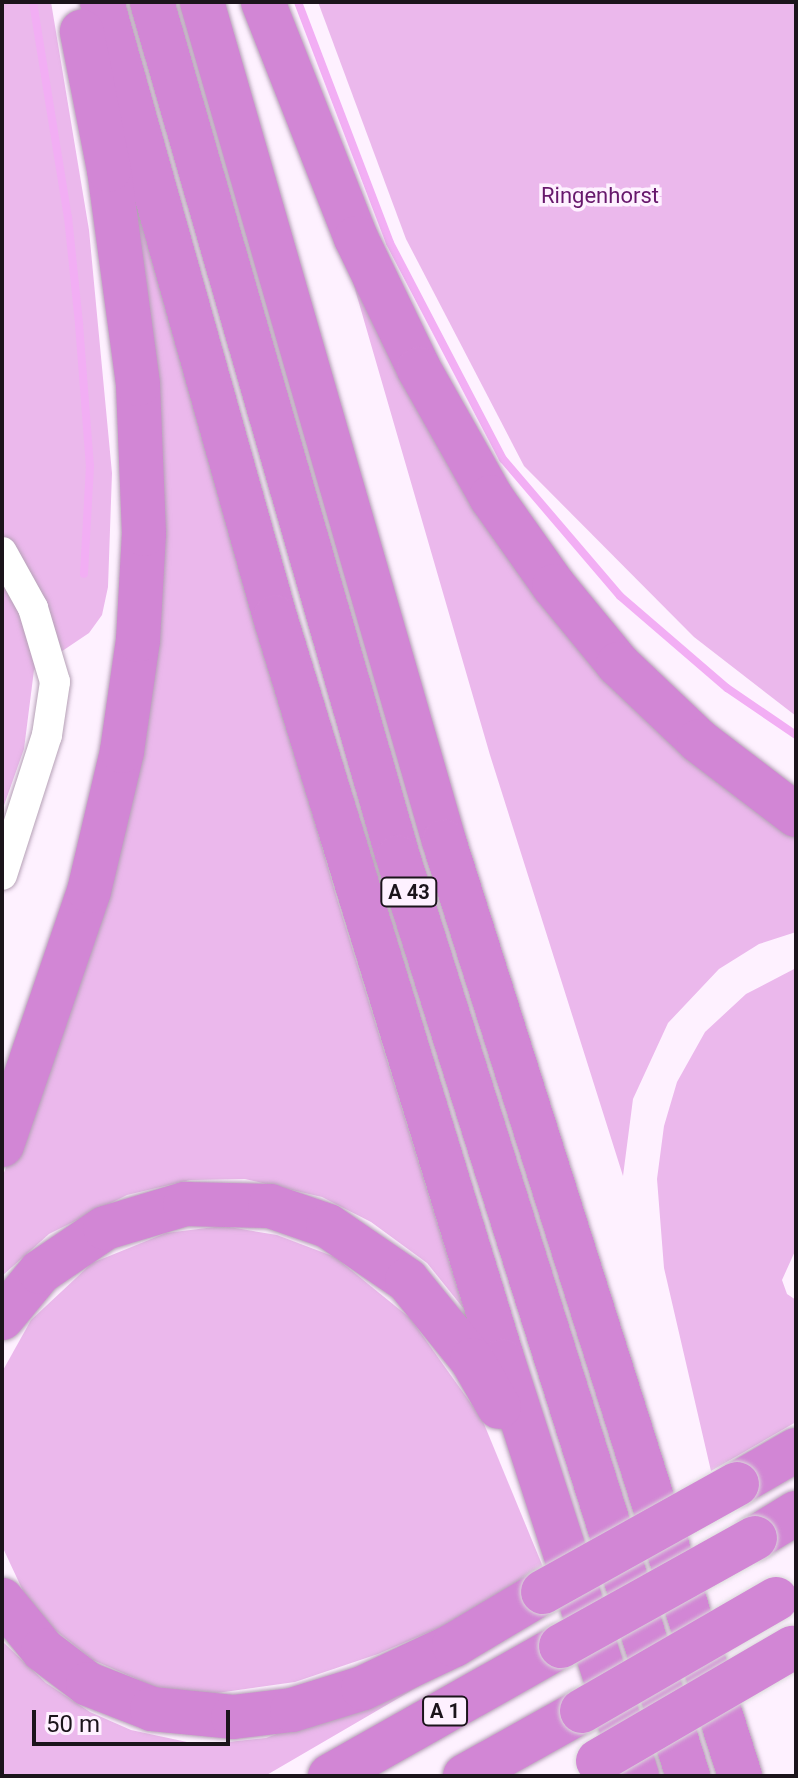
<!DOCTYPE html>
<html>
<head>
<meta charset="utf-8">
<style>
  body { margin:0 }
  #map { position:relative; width:798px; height:1778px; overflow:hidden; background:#fef1ff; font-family:Roboto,sans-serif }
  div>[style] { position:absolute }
  .green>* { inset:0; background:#ebb8ec }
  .stream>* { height:8px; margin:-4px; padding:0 4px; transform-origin:4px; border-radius:4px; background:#f2aef4 }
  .roads { filter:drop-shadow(0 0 2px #b5a1b6) drop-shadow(0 0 2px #b5a1b6) }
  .minor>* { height:30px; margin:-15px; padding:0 15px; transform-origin:15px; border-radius:15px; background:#fff }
  .highway>* { height:44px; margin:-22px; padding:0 22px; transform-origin:22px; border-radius:22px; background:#d286d5 }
  .bridges { filter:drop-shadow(0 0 2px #dbd9db) drop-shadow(0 0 2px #dbd9db) }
  .highway-bridge>* { height:44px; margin:-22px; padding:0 22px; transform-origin:22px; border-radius:22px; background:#d286d5 }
  span { translate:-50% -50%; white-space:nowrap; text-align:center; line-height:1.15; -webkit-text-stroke:7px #fef1ff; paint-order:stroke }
  .shield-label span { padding:2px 6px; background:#fef1ff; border:2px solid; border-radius:6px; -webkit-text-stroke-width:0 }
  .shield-label { font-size:20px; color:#1b141b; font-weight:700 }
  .park-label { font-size:22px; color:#67186c }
  .frame { position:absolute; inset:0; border:4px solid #1b141b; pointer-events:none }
  .scale { position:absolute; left:32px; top:1710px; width:198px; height:36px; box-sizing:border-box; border:4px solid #1b141b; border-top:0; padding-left:10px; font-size:24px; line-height:28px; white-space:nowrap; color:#1b141b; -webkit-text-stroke:6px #fef1ff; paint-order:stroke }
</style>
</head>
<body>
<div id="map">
  <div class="green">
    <i style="clip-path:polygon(2px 2px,51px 2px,89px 230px,112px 473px,108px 587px,102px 615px,89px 633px,34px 670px,24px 749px,2px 811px)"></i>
    <i style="clip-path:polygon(318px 2px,796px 2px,796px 716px,694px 637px,524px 466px,406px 239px)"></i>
    <i style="clip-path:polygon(125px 161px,337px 899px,464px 1309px,427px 1263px,371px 1222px,322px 1197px,245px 1179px,190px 1180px,127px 1195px,49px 1234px,2px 1276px,2px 1178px,63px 1014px,130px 771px)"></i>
    <i style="clip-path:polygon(341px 241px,476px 498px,796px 825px,796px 932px,759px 944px,719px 969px,668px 1023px,633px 1099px,623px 1176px,490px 755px)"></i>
    <i style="clip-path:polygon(796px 968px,796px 1249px,782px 1280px,787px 1294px,796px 1300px,796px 1422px,711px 1471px,664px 1268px,657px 1179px,664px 1126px,677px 1082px,705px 1032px,746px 994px)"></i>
    <i style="clip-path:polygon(223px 1226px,277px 1235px,335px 1257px,410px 1318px,482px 1419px,543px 1567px,448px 1624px,378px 1654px,295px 1682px,210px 1694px,155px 1687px,93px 1660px,50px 1626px,23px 1591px,2px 1546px,2px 1372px,31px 1320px,92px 1263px,166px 1233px)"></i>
    <i style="clip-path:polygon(2px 1641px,46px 1683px,90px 1712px,131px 1730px,201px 1745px,266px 1738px,445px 1671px,265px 1776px,2px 1776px)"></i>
  </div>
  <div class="stream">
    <i style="left:33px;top:2px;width:218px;rotate:80.8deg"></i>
    <i style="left:68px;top:217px;width:108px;rotate:84.1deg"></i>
    <i style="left:79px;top:324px;width:142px;rotate:85.6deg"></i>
    <i style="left:90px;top:466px;width:108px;rotate:93.2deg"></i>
    <i style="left:298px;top:2px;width:258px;rotate:69.1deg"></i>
    <i style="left:390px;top:243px;width:244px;rotate:62.4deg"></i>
    <i style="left:503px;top:459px;width:180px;rotate:49.5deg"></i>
    <i style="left:620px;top:596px;width:141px;rotate:40.7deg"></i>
    <i style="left:727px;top:688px;width:83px;rotate:34.3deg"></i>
  </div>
  <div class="roads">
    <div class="minor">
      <i style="left:2px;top:552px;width:64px;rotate:61deg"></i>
      <i style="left:33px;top:608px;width:77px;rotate:73.4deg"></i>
      <i style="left:55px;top:682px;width:54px;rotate:98.6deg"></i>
      <i style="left:47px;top:735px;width:147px;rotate:107.8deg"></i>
    </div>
    <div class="highway">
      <i style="left:102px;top:2px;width:639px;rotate:74.29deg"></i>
      <i style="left:275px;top:617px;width:778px;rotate:72.96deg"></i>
      <i style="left:503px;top:1361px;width:436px;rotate:72.1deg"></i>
      <i style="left:152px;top:2px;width:890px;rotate:73.95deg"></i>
      <i style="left:398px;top:857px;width:964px;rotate:72.49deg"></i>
      <i style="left:202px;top:2px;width:873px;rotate:73.91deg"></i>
      <i style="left:444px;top:841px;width:981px;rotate:72.43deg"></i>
      <i style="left:263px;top:2px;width:254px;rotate:68.5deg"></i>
      <i style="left:356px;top:238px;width:145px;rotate:64.3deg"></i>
      <i style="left:419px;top:369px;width:147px;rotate:60.6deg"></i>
      <i style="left:491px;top:497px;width:109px;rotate:54.7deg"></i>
      <i style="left:554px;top:586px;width:101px;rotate:50.6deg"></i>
      <i style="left:618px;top:664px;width:112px;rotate:43.5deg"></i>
      <i style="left:699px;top:741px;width:122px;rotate:37.3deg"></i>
      <i style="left:2px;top:1145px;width:268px;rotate:-71.1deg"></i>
      <i style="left:89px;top:891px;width:144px;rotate:-76.7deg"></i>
      <i style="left:122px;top:751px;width:112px;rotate:-81.8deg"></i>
      <i style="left:138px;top:640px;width:106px;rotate:-86.8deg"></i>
      <i style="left:144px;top:534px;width:150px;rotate:-92.3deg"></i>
      <i style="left:138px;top:384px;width:216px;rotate:-97.7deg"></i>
      <i style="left:109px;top:170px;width:141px;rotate:-101.1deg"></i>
      <i style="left:2px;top:1318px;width:60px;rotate:-50.4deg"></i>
      <i style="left:40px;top:1272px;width:78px;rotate:-34.1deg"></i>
      <i style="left:105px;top:1228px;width:84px;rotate:-16.7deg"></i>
      <i style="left:185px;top:1204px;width:85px;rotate:1.3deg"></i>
      <i style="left:270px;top:1206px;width:61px;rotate:19deg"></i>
      <i style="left:328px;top:1226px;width:96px;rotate:34.4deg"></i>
      <i style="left:407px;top:1280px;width:103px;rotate:50.9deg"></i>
      <i style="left:472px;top:1360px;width:54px;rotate:60.1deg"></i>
      <i style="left:737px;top:1484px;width:68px;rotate:-30deg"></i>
      <i style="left:755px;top:1538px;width:48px;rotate:-31.4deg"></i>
      <i style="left:2px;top:1600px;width:65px;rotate:50.6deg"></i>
      <i style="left:43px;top:1650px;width:56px;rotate:37.1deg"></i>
      <i style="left:88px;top:1684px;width:69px;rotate:21.3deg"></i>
      <i style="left:152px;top:1709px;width:81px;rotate:5.6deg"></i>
      <i style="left:233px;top:1717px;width:59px;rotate:-6.8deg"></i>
      <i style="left:292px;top:1710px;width:74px;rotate:-17.2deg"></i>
      <i style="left:363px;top:1688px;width:101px;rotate:-25.3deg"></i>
      <i style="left:454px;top:1645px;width:104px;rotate:-30.8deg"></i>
      <i style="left:330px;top:1776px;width:265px;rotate:-29.4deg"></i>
      <i style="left:465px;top:1776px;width:134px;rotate:-29.1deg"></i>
    </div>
  </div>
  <div class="bridges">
    <div class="highway-bridge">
      <i style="left:543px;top:1592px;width:222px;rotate:-29.1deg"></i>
      <i style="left:561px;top:1646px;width:222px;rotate:-29.1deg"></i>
      <i style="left:582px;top:1711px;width:224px;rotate:-30deg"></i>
      <i style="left:598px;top:1761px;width:225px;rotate:-30.2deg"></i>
    </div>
  </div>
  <div class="shield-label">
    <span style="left:409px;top:892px">A 43</span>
    <span style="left:445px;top:1711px">A 1</span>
  </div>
  <div class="park-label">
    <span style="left:600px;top:196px">Ringenhorst</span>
  </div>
  <div class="frame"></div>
  <div class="scale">50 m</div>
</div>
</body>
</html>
